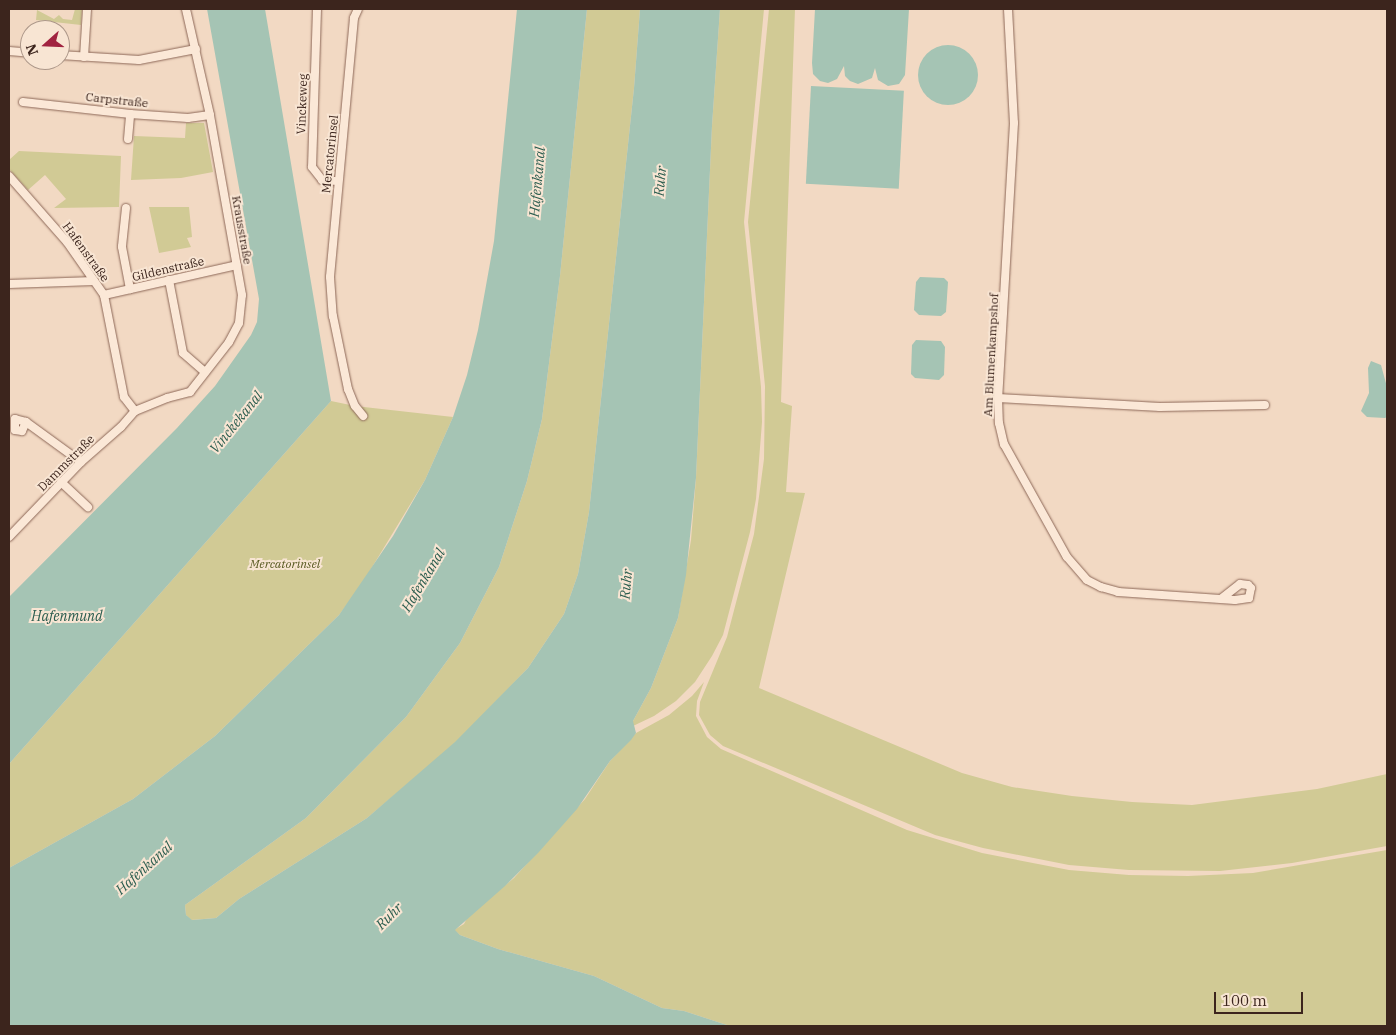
<!DOCTYPE html>
<html>
<head>
<meta charset="utf-8">
<style>
  body { margin:0 }
  #map { position:relative; width:1396px; height:1035px; overflow:hidden; background:#f2d9c3; font-family:"IBM Plex Serif",serif }
  div>[style] { position:absolute }
  .green>* { inset:0; background:#d1ca95 }
  .water>* { inset:0; background:#a5c4b4; transform-origin:0 0 }
  .round { border-radius:50% }
  .roads { filter:drop-shadow(0 0 1px #8d6858) drop-shadow(0 0 1px #8d6858) }
  .minor>* { height:8px; margin:-4px; padding:0 4px; transform-origin:4px; border-radius:4px; background:#fbe8d7 }
  span { translate:-50% -50%; white-space:nowrap; text-align:center; line-height:1.15; -webkit-text-stroke:4px #f8e5d3; paint-order:stroke }
  .street-label { font-size:12px; color:#3c251d }
  .park-label { font-size:12px; color:#595a22; font-style:italic }
  .water-label { font-size:14px; color:#2b5d4f; font-style:italic }
  .frame { position:absolute; inset:0; border:10px solid #3c251d; pointer-events:none }
  .north { position:absolute; left:20px; top:20px; width:50px; height:50px; box-sizing:border-box; background:#f8e5d3; border:1px solid #ad988a; border-radius:50%; rotate:250deg; font-size:14px; font-weight:700; line-height:20px; text-align:center; color:#3c251d }
  .north::after { content:''; display:block; margin:auto; width:18px; height:22px; background:#a12340; clip-path:polygon(50% 0,100% 100%,50% 72%,0 100%) }
  .scale { position:absolute; left:1214px; top:992px; width:89px; height:22px; box-sizing:border-box; border:2px solid #3c251d; border-top:0; padding-left:6px; font-size:15px; line-height:18px; white-space:nowrap; color:#3c251d; -webkit-text-stroke:4px #f8e5d3; paint-order:stroke }
</style>
</head>
<body>
<div id="map">
  <div class="green">
    <i style="clip-path:polygon(75px 9px,82px 9px,81px 25px,36px 20px,37px 10px,54px 19px,59px 15px,63px 19px,72px 20px)"></i>
    <i style="clip-path:polygon(587px 9px,640px 9px,634px 88px,589px 512px,578px 574px,564px 614px,528px 668px,455px 744px,367px 818px,239px 899px,216px 918px,191px 920px,186px 915px,185px 905px,306px 818px,406px 717px,460px 643px,499px 567px,527px 481px,542px 419px,560px 276px)"></i>
    <i style="clip-path:polygon(720px 9px,764px 9px,744px 222px,761px 387px,762px 422px,756px 499px,750px 532px,723px 635px,712px 656px,695px 682px,676px 701px,654px 716px,633px 726px,633px 721px,651px 688px,678px 618px,691px 540px,696px 478px,712px 126px)"></i>
    <i style="clip-path:polygon(769px 9px,795px 9px,781px 402px,792px 406px,786px 492px,805px 493px,759px 688px,962px 773px,1012px 787px,1072px 796px,1132px 802px,1192px 805px,1317px 789px,1387px 774px,1387px 846px,1292px 863px,1220px 871px,1129px 870px,1069px 865px,983px 848px,935px 835px,723px 746px,710px 735px,699px 715px,700px 702px,727px 637px,754px 534px,764px 459px,765px 386px,748px 222px)"></i>
    <i style="clip-path:polygon(186px 123px,204px 123px,213px 172px,181px 178px,131px 180px,134px 136px,185px 138px)"></i>
    <i style="clip-path:polygon(19px 151px,121px 156px,119px 207px,54px 208px,66px 199px,45px 175px,28px 190px,9px 169px,9px 160px)"></i>
    <i style="clip-path:polygon(149px 207px,189px 207px,192px 237px,187px 238px,191px 247px,159px 253px)"></i>
    <i style="clip-path:polygon(331px 401px,355px 406px,453px 417px,425px 480px,360px 587px,339px 615px,215px 736px,133px 799px,9px 868px,9px 764px)"></i>
    <i style="clip-path:polygon(704px 682px,697px 701px,696px 716px,707px 737px,721px 749px,907px 830px,982px 853px,1069px 870px,1129px 875px,1188px 876px,1253px 873px,1387px 850px,1387px 1026px,730px 1026px,684px 1011px,662px 1008px,594px 976px,498px 949px,460px 935px,454px 930px,464px 924px,468px 916px,514px 878px,585px 799px,610px 761px,636px 733px,669px 715px,692px 696px)"></i>
  </div>
  <div class="water">
    <i style="clip-path:polygon(207px 9px,265px 9px,331px 401px,9px 764px,9px 597px,177px 428px,215px 386px,251px 335px,257px 322px,259px 299px)"></i>
    <i style="clip-path:polygon(517px 9px,587px 9px,560px 276px,542px 419px,527px 481px,499px 567px,460px 643px,406px 717px,306px 818px,185px 905px,186px 915px,192px 920px,216px 918px,239px 899px,367px 818px,455px 742px,528px 668px,564px 614px,578px 574px,589px 512px,634px 88px,640px 9px,720px 9px,712px 126px,696px 478px,686px 575px,678px 618px,651px 688px,633px 721px,636px 733px,631px 740px,610px 761px,577px 809px,538px 853px,505px 886px,455px 930px,460px 935px,498px 949px,594px 976px,662px 1008px,684px 1011px,730px 1026px,9px 1026px,9px 868px,133px 799px,215px 736px,339px 615px,393px 536px,425px 480px,453px 417px,467px 375px,478px 330px,494px 241px)"></i>
    <i style="clip-path:polygon(815px 9px,909px 9px,905px 75px,899px 84px,888px 86px,878px 80px,875px 68px,872px 78px,858px 84px,850px 81px,845px 76px,844px 66px,837px 79px,828px 83px,820px 81px,813px 74px,812px 63px)"></i>
    <i class="round" style="left:918px;top:45px;width:60px;height:60px"></i>
    <i style="left:811px;top:86px;width:93px;height:98px;rotate:3deg"></i>
    <i style="clip-path:polygon(920px 277px,944px 278px,948px 282px,946px 312px,941px 316px,919px 315px,914px 310px,916px 282px)"></i>
    <i style="clip-path:polygon(916px 340px,941px 341px,945px 347px,944px 375px,939px 380px,915px 378px,911px 374px,912px 345px)"></i>
    <i style="clip-path:polygon(1371px 361px,1381px 365px,1387px 387px,1387px 417px,1385px 418px,1367px 417px,1361px 411px,1369px 393px,1368px 368px)"></i>
  </div>
  <div class="roads">
    <div class="minor">
      <i style="left:317px;top:9px;width:158px;rotate:91.8deg"></i>
      <i style="left:312px;top:167px;width:16px;rotate:52deg"></i>
      <i style="left:322px;top:180px;width:16px;rotate:4deg"></i>
      <i style="left:358px;top:9px;width:10px;rotate:114deg"></i>
      <i style="left:354px;top:18px;width:260px;rotate:95.3deg"></i>
      <i style="left:330px;top:277px;width:39px;rotate:86deg"></i>
      <i style="left:333px;top:316px;width:75px;rotate:78.4deg"></i>
      <i style="left:348px;top:389px;width:18px;rotate:68deg"></i>
      <i style="left:355px;top:406px;width:13px;rotate:51deg"></i>
      <i style="left:1008px;top:9px;width:114px;rotate:87deg"></i>
      <i style="left:1014px;top:123px;width:275px;rotate:93.3deg"></i>
      <i style="left:998px;top:398px;width:25px;rotate:88deg"></i>
      <i style="left:999px;top:423px;width:22px;rotate:77deg"></i>
      <i style="left:1004px;top:444px;width:129px;rotate:60.9deg"></i>
      <i style="left:1067px;top:557px;width:30px;rotate:49deg"></i>
      <i style="left:1087px;top:580px;width:16px;rotate:27deg"></i>
      <i style="left:1101px;top:587px;width:18px;rotate:16deg"></i>
      <i style="left:1118px;top:592px;width:117px;rotate:3.9deg"></i>
      <i style="left:1235px;top:600px;width:14px;rotate:-8deg"></i>
      <i style="left:1249px;top:598px;width:10px;rotate:-79deg"></i>
      <i style="left:1251px;top:588px;width:4px;rotate:-135deg"></i>
      <i style="left:1248px;top:585px;width:8px;rotate:-173deg"></i>
      <i style="left:1240px;top:584px;width:23px;rotate:142deg"></i>
      <i style="left:9px;top:51px;width:21px;rotate:5deg"></i>
      <i style="left:60px;top:55px;width:79px;rotate:3.6deg"></i>
      <i style="left:139px;top:60px;width:58px;rotate:-10.9deg"></i>
      <i style="left:84px;top:57px;width:48px;rotate:-86.4deg"></i>
      <i style="left:23px;top:102px;width:108px;rotate:6.4deg"></i>
      <i style="left:130px;top:114px;width:58px;rotate:3.9deg"></i>
      <i style="left:188px;top:118px;width:22px;rotate:-8deg"></i>
      <i style="left:128px;top:139px;width:25px;rotate:-85deg"></i>
      <i style="left:9px;top:176px;width:88px;rotate:48.7deg"></i>
      <i style="left:67px;top:242px;width:65px;rotate:55.1deg"></i>
      <i style="left:104px;top:295px;width:104px;rotate:78.9deg"></i>
      <i style="left:124px;top:397px;width:18px;rotate:52deg"></i>
      <i style="left:126px;top:208px;width:39px;rotate:96deg"></i>
      <i style="left:122px;top:247px;width:43px;rotate:79.2deg"></i>
      <i style="left:169px;top:280px;width:74px;rotate:79.1deg"></i>
      <i style="left:183px;top:353px;width:29px;rotate:41deg"></i>
      <i style="left:9px;top:284px;width:85px;rotate:-2deg"></i>
      <i style="left:104px;top:295px;width:136px;rotate:-12.7deg"></i>
      <i style="left:998px;top:398px;width:162px;rotate:3.2deg"></i>
      <i style="left:1160px;top:407px;width:105px;rotate:-1.1deg"></i>
      <i style="left:26px;top:422px;width:10px;rotate:114deg"></i>
      <i style="left:22px;top:431px;width:7px;rotate:-172deg"></i>
      <i style="left:15px;top:430px;width:11px;rotate:-90deg"></i>
      <i style="left:15px;top:419px;width:11px;rotate:15deg"></i>
      <i style="left:26px;top:422px;width:68px;rotate:36deg"></i>
      <i style="left:61px;top:482px;width:37px;rotate:43deg"></i>
      <i style="left:9px;top:537px;width:104px;rotate:-46.2deg"></i>
      <i style="left:81px;top:462px;width:53px;rotate:-41.2deg"></i>
      <i style="left:121px;top:427px;width:21px;rotate:-49deg"></i>
      <i style="left:135px;top:411px;width:35px;rotate:-22deg"></i>
      <i style="left:167px;top:398px;width:24px;rotate:-15deg"></i>
      <i style="left:190px;top:392px;width:63px;rotate:-52deg"></i>
      <i style="left:229px;top:342px;width:21px;rotate:-62deg"></i>
      <i style="left:239px;top:323px;width:28px;rotate:-84deg"></i>
      <i style="left:242px;top:295px;width:183px;rotate:-100.1deg"></i>
      <i style="left:210px;top:115px;width:109px;rotate:-102.8deg"></i>
    </div>
  </div>
  <div class="street-label">
    <span style="left:117px;top:100px;rotate:6deg">Carpstraße</span>
    <span style="left:302px;top:104px;rotate:-88deg">Vinckeweg</span>
    <span style="left:330px;top:154px;rotate:-84deg">Mercatorinsel</span>
    <span style="left:242px;top:230px;rotate:80deg">Krausstraße</span>
    <span style="left:86px;top:252px;rotate:54deg">Hafenstraße</span>
    <span style="left:168px;top:269px;rotate:-13deg">Gildenstraße</span>
    <span style="left:991px;top:355px;rotate:-87deg">Am Blumenkampshof</span>
    <span style="left:66px;top:463px;rotate:-45deg">Dammstraße</span>
  </div>
  <div class="park-label">
    <span style="left:285px;top:564px">Mercatorinsel</span>
  </div>
  <div class="water-label">
    <span style="left:660px;top:181px;rotate:-85deg">Ruhr</span>
    <span style="left:537px;top:182px;rotate:-85deg">Hafenkanal</span>
    <span style="left:236px;top:422px;rotate:-51deg">Vinckekanal</span>
    <span style="left:423px;top:580px;rotate:-59deg">Hafenkanal</span>
    <span style="left:626px;top:584px;rotate:-85deg">Ruhr</span>
    <span style="left:67px;top:616px">Hafenmund</span>
    <span style="left:144px;top:868px;rotate:-42deg">Hafenkanal</span>
    <span style="left:389px;top:916px;rotate:-45deg">Ruhr</span>
  </div>
  <div class="frame"></div>
  <div class="north">N</div>
  <div class="scale">100 m</div>
</div>
</body>
</html>
